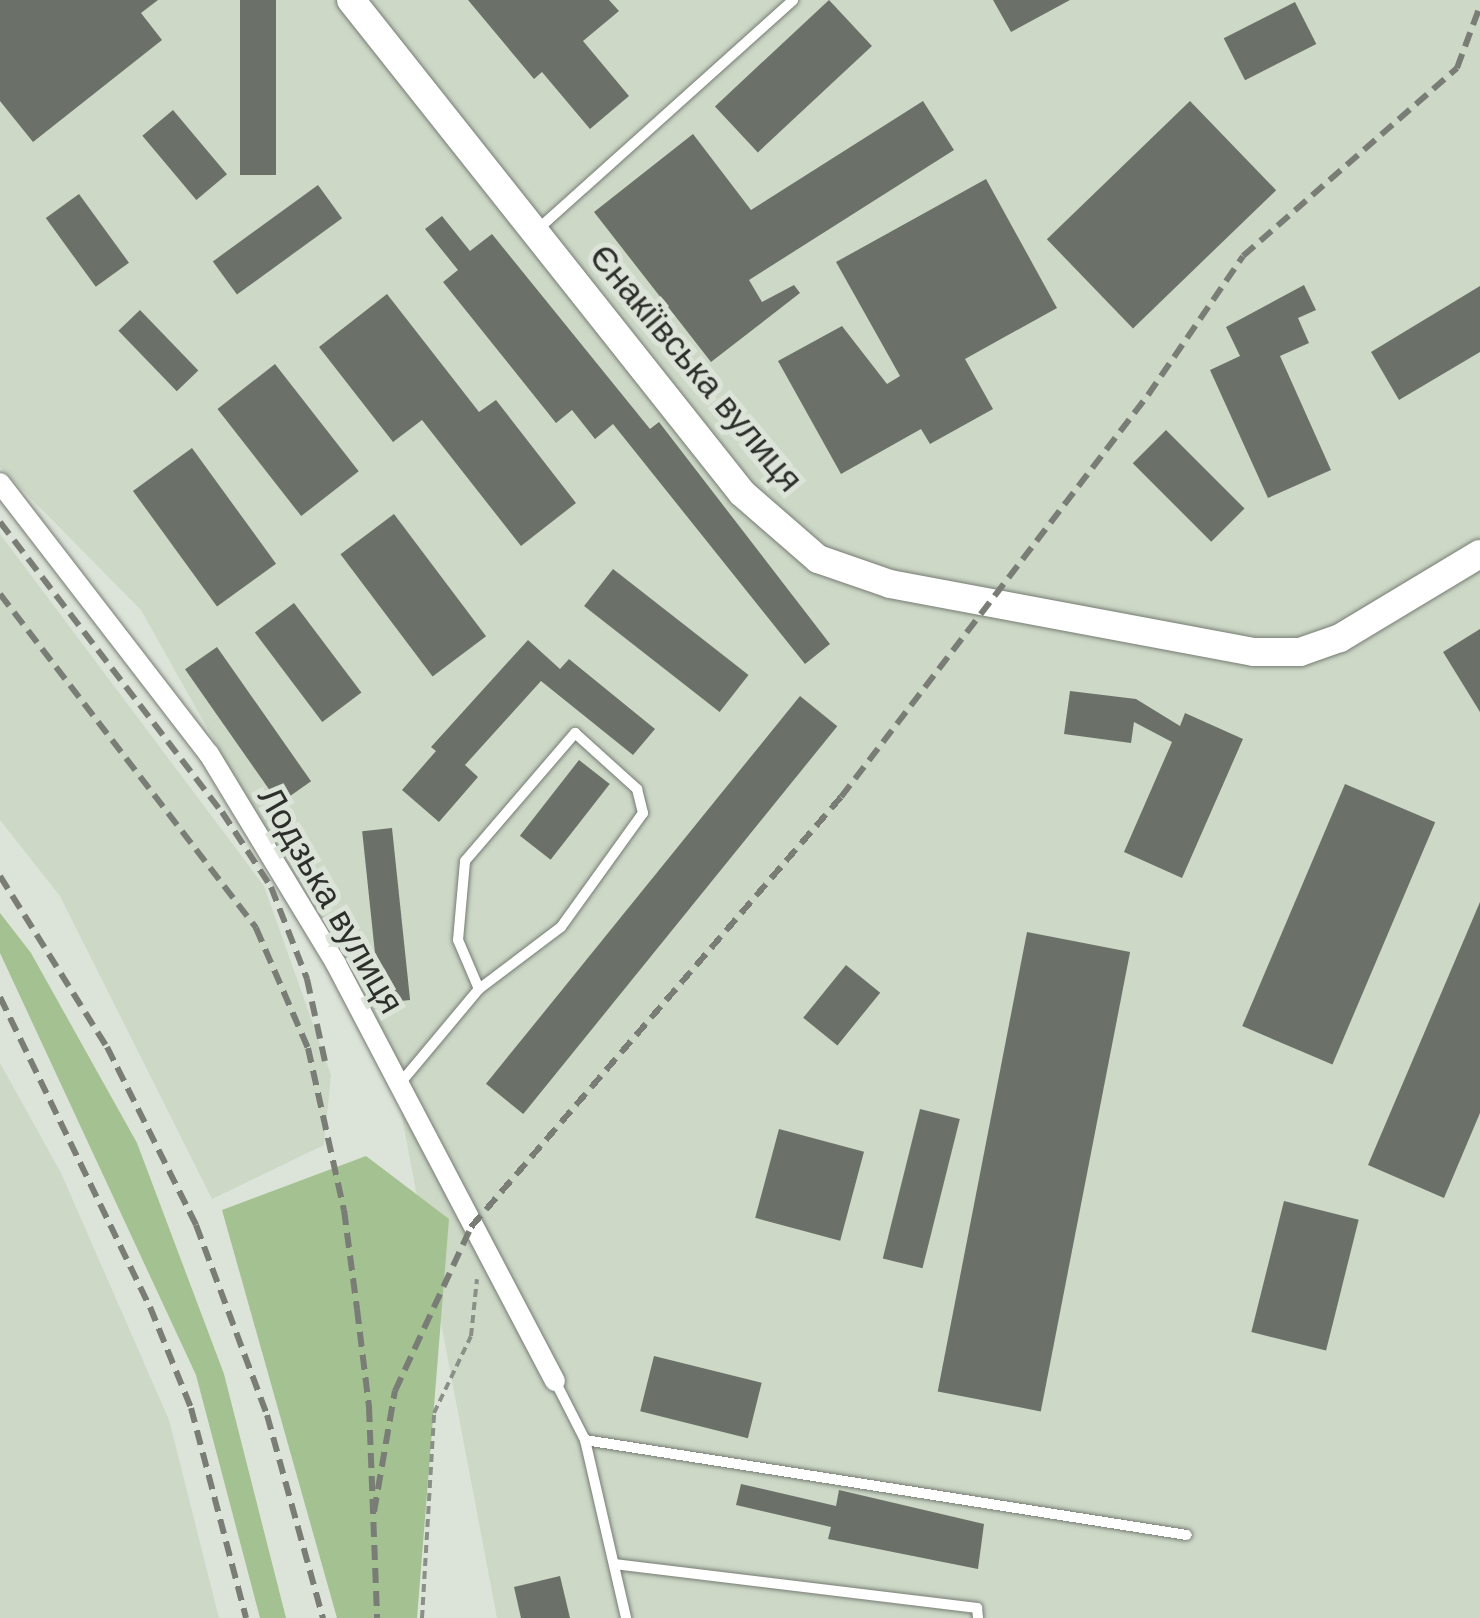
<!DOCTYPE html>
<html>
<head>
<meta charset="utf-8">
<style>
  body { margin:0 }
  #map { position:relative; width:1480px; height:1618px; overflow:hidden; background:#dce3d8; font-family:"DM Sans",sans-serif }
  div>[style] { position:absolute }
  .built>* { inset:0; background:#cdd8c7 }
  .green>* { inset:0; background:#a4c192 }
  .building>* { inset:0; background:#6b7168; transform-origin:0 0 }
  .path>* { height:4px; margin-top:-2px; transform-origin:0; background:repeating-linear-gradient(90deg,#8a8f87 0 8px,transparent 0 13px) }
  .roads { filter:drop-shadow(0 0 2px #767c73) drop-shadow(0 0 2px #767c73) }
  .lane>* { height:10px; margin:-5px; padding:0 5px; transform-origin:5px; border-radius:5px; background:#fff }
  .street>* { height:20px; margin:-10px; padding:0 10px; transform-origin:10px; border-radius:10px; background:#fff }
  .secondary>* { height:28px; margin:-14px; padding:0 14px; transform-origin:14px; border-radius:14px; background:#fff }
  .rail>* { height:6px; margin-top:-3px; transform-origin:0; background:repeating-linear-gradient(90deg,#797d76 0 15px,transparent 0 23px) }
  span { translate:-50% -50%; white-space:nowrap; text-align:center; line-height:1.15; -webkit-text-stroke:10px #dce3d8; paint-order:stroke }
  .street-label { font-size:35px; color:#2d2f2b }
</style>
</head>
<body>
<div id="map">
  <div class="built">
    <i style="clip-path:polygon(0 0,1480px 0,1480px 1618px,497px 1618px,390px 1054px,141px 610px,0 467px)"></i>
    <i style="clip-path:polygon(0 534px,264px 886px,331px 1075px,324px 1145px,212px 1199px,60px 896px,0 820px)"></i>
    <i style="clip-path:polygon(0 1063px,61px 1173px,169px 1420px,219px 1618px,0 1618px)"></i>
  </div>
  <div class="green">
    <i style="clip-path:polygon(0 913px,31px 953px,137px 1143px,224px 1374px,286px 1618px,260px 1618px,196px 1375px,0 953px)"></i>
    <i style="clip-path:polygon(366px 1156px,449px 1219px,417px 1618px,337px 1618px,222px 1210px)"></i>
  </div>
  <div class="building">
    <i style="clip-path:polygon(0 0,158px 0,141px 13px,162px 40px,33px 142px,0 101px)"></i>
    <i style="left:240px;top:0;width:36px;height:175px"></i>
    <i style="clip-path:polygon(468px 0,609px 0,619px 11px,583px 41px,629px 96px,590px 129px,542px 72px,534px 79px)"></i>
    <i style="left:829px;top:0;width:63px;height:156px;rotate:47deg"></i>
    <i style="clip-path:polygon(993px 0,1070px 0,1011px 32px)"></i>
    <i style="left:1295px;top:2px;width:47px;height:80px;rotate:63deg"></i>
    <i style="clip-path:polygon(923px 101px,954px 150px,749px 280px,762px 302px,794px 285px,800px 293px,711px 362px,594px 212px,693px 134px,751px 210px)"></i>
    <i style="left:1190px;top:101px;width:124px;height:199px;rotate:46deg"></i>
    <i style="left:173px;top:110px;width:84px;height:40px;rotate:50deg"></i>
    <i style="clip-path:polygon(986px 179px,1057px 308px,965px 359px,993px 409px,930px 444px,921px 429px,841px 474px,778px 361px,842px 326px,887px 384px,900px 376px,836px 262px)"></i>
    <i style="left:318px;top:185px;width:41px;height:130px;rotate:54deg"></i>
    <i style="left:79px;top:194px;width:85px;height:41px;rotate:54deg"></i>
    <i style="clip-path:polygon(442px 216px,470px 251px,492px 234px,650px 429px,659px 422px,830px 644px,805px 664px,613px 424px,595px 439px,572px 410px,556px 423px,443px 282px,458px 270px,425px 229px)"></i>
    <i style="clip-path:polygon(1304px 285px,1316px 310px,1298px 318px,1309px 343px,1280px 356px,1331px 470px,1268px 498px,1210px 370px,1240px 356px,1226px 327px)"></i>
    <i style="clip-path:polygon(1480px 286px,1480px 352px,1399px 400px,1371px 352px)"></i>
    <i style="clip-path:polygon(387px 294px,479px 412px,496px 400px,576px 503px,521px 546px,422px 420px,393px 442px,319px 347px)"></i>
    <i style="left:140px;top:310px;width:84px;height:30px;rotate:46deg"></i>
    <i style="left:275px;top:364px;width:136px;height:73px;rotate:52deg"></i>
    <i style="left:1166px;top:430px;width:111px;height:47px;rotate:45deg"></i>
    <i style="left:192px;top:448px;width:143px;height:73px;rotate:54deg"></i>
    <i style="left:394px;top:514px;width:153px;height:67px;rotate:53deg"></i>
    <i style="left:613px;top:569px;width:172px;height:47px;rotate:38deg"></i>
    <i style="left:294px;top:603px;width:112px;height:49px;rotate:53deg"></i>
    <i style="clip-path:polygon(1480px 629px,1480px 712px,1443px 652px)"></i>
    <i style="clip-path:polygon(528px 640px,560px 669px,569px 659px,655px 729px,633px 755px,541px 681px,465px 765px,478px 777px,439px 822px,402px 790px,436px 751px,431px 747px)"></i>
    <i style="left:217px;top:647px;width:164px;height:39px;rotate:55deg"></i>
    <i style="clip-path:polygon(1070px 691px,1136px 699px,1180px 726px,1185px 713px,1243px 739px,1182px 878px,1124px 852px,1172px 742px,1134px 722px,1131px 743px,1064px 734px)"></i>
    <i style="left:800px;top:696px;width:48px;height:499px;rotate:39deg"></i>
    <i style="left:579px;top:760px;width:39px;height:96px;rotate:38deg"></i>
    <i style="left:1345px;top:784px;width:98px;height:263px;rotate:23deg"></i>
    <i style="left:392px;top:828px;width:173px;height:30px;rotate:84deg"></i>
    <i style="clip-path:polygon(1480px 902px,1480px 1113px,1444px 1198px,1368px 1165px)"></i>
    <i style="left:1027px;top:932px;width:105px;height:468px;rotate:11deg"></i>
    <i style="left:846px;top:965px;width:44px;height:68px;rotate:39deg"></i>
    <i style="left:920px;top:1109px;width:41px;height:154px;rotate:14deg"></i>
    <i style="left:779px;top:1129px;width:88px;height:92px;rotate:15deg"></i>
    <i style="left:1284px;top:1201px;width:77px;height:135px;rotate:14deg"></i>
    <i style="left:654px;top:1356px;width:111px;height:57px;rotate:14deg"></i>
    <i style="clip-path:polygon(741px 1484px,836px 1506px,839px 1490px,984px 1524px,978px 1569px,828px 1539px,831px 1527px,736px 1505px)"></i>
    <i style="clip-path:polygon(560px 1576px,570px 1618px,521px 1618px,514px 1587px)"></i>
  </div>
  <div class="path">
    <i style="left:422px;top:1618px;width:205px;rotate:-86.6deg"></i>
    <i style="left:434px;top:1413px;width:85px;rotate:-64.3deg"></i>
    <i style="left:471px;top:1336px;width:57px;rotate:-84deg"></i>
  </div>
  <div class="roads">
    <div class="lane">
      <i style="left:537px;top:230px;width:344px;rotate:-41.9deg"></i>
      <i style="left:397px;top:1087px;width:128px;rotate:-50.1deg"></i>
      <i style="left:479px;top:989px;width:53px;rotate:-113.2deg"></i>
      <i style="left:458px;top:940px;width:79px;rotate:-84.9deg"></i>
      <i style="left:465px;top:861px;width:169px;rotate:-49.3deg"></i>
      <i style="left:575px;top:733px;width:84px;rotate:42.1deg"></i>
      <i style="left:637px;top:789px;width:25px;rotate:76deg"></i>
      <i style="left:643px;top:813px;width:140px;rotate:125.7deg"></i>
      <i style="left:561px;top:927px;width:103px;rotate:142.9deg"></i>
      <i style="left:555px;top:1381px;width:66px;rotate:63deg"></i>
      <i style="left:585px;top:1440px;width:609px;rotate:8.97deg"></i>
      <i style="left:585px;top:1440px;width:183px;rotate:77deg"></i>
      <i style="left:614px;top:1564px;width:366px;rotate:6.9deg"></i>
      <i style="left:977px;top:1608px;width:10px;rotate:84deg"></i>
    </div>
    <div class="street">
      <i style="left:0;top:483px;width:342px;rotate:52.4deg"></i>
      <i style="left:209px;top:754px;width:245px;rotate:58.8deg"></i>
      <i style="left:336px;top:964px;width:471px;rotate:62.3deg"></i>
    </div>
    <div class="secondary">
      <i style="left:351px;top:0;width:629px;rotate:51.58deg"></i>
      <i style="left:742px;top:493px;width:101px;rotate:41deg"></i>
      <i style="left:818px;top:559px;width:76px;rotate:19.1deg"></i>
      <i style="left:890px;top:584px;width:370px;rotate:10.6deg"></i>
      <i style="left:1254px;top:652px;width:46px"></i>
      <i style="left:1300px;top:652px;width:42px;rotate:-19.3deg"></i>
      <i style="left:1340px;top:638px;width:163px;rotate:-31deg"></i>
    </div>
  </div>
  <div class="rail">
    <i style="left:0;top:522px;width:365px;rotate:52.6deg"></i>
    <i style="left:222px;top:812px;width:90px;rotate:56.8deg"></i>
    <i style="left:271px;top:887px;width:99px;rotate:68.6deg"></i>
    <i style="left:307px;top:979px;width:89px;rotate:77.7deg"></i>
    <i style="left:0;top:594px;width:421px;rotate:52.5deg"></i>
    <i style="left:256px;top:928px;width:131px;rotate:66.6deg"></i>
    <i style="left:308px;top:1048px;width:166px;rotate:77.5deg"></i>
    <i style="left:344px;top:1210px;width:100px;rotate:82.5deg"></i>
    <i style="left:357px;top:1309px;width:99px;rotate:83deg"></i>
    <i style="left:369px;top:1407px;width:211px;rotate:87.8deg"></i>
    <i style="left:0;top:876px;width:202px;rotate:58deg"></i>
    <i style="left:107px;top:1047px;width:199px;rotate:63.4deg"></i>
    <i style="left:196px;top:1225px;width:203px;rotate:69.5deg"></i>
    <i style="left:267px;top:1415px;width:211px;rotate:74.6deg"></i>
    <i style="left:0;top:997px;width:344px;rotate:64.2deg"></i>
    <i style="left:150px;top:1307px;width:109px;rotate:67.9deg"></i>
    <i style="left:191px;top:1408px;width:217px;rotate:75.3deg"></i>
    <i style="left:374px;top:1512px;width:123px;rotate:-80.2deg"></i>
    <i style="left:395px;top:1391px;width:181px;rotate:-65.1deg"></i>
    <i style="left:471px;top:1227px;width:567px;rotate:-49.29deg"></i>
    <i style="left:841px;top:797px;width:506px;rotate:-52.63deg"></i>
    <i style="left:1148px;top:395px;width:168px;rotate:-55.6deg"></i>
    <i style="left:1243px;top:256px;width:285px;rotate:-41.3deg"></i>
    <i style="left:1457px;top:68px;width:66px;rotate:-69.6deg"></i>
  </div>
  <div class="street-label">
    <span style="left:696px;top:368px;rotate:50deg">Єнакіївська вулиця</span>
    <span style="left:331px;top:900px;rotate:60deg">Лодзька вулиця</span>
  </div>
</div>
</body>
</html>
